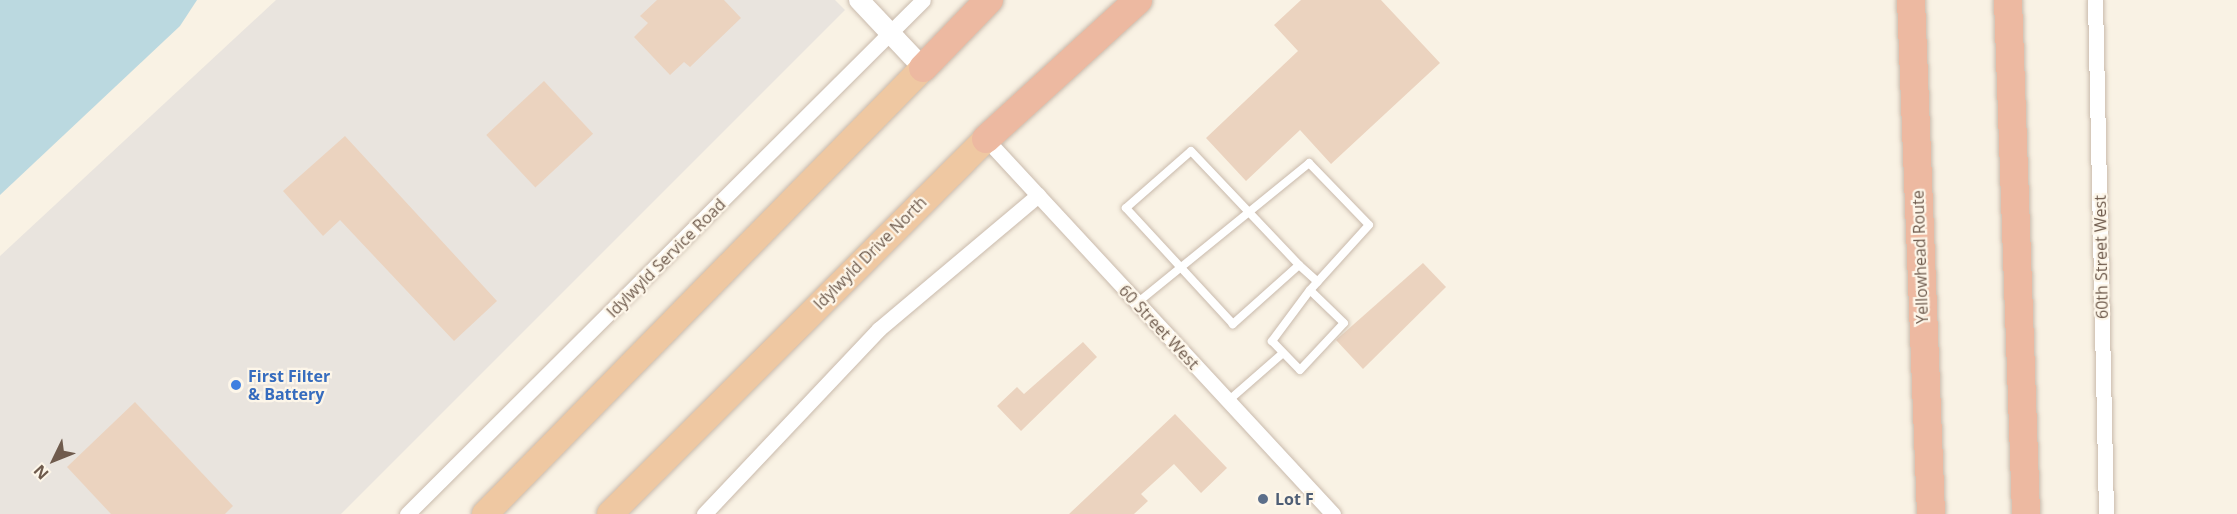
<!DOCTYPE html>
<html>
<head>
<meta charset="utf-8">
<style>
  body { margin:0 }
  #map { position:relative; width:2237px; height:514px; overflow:hidden; background:#f9f2e4; font-family:"Open Sans",sans-serif }
  div>[style] { position:absolute }
  .industrial>* { inset:0; background:#e9e4de }
  .water>* { inset:0; background:#bbd9e0 }
  .building>* { inset:0; background:#ebd3bf; transform-origin:0 0 }
  .roads { filter:drop-shadow(0 0 2px #c9baac) drop-shadow(0 0 2px #c9baac) }
  .service>* { height:8px; margin:-4px; padding:0 4px; transform-origin:4px; border-radius:4px; background:#fff }
  .minor>* { height:15px; margin:-7.5px; padding:0 7.5px; transform-origin:7.5px; border-radius:7.5px; background:#fff }
  .tertiary>* { height:20px; margin:-10px; padding:0 10px; transform-origin:10px; border-radius:10px; background:#fff }
  .trunk>* { height:26px; margin:-13px; padding:0 13px; transform-origin:13px; border-radius:13px; background:#efc8a2 }
  .motorway>* { height:28px; margin:-14px; padding:0 14px; transform-origin:14px; border-radius:14px; background:#edb9a1 }
  .dots>* { width:16px; height:16px; translate:-50% -50%; box-sizing:border-box; border:3px solid #fdf6e9; border-radius:50% }
  span { translate:-50% -50%; white-space:nowrap; text-align:center; line-height:1.15; -webkit-text-stroke:4.5px #fdf6e9; paint-order:stroke }
  .street-label { font-size:16px; color:#6f5b4d }
  .shop-label { font-size:16px; color:#366cbe; font-weight:700 }
  .left { translate:0 -50%; text-align:left }
  .service-label { font-size:16px; color:#4e5e75; font-weight:700 }
  .north { position:absolute; left:24px; top:430px; width:60px; height:60px; -webkit-text-stroke:4px #fdf6e9; paint-order:stroke; rotate:227deg; font-size:16px; font-weight:700; line-height:24px; text-align:center; color:#6f5b4d }
  .north::after { content:''; display:block; margin:auto; width:21px; height:27px; background:#6f5b4d; clip-path:polygon(50% 0,100% 100%,50% 72%,0 100%) }
</style>
</head>
<body>
<div id="map">
  <div class="industrial">
    <i style="clip-path:polygon(276px 0,835px 0,845px 10px,341px 514px,0 514px,0 256px)"></i>
  </div>
  <div class="water">
    <i style="clip-path:polygon(0 0,197px 0,180px 26px,0 195px)"></i>
  </div>
  <div class="building">
    <i style="clip-path:polygon(657px 0,724px 0,741px 18px,690px 67px,684px 62px,670px 75px,634px 37px,648px 23px,640px 16px)"></i>
    <i style="clip-path:polygon(1301px 0,1381px 0,1440px 63px,1331px 164px,1300px 130px,1246px 181px,1206px 138px,1298px 51px,1274px 25px)"></i>
    <i style="left:544px;top:81px;width:72px;height:79px;rotate:47deg"></i>
    <i style="clip-path:polygon(345px 136px,497px 301px,454px 341px,340px 220px,323px 236px,283px 191px)"></i>
    <i style="clip-path:polygon(1423px 263px,1446px 287px,1363px 369px,1336px 340px)"></i>
    <i style="clip-path:polygon(1083px 342px,1097px 357px,1021px 431px,997px 406px,1017px 387px,1024px 394px)"></i>
    <i style="clip-path:polygon(135px 402px,233px 506px,225px 514px,111px 514px,67px 467px)"></i>
    <i style="clip-path:polygon(1175px 414px,1227px 468px,1201px 493px,1174px 464px,1141px 494px,1148px 501px,1134px 514px,1069px 514px)"></i>
  </div>
  <div class="roads">
    <div class="service">
      <i style="left:1191px;top:151px;width:157px;rotate:46.5deg"></i>
      <i style="left:1299px;top:265px;width:89px;rotate:138.2deg"></i>
      <i style="left:1233px;top:324px;width:158px;rotate:-132.7deg"></i>
      <i style="left:1126px;top:208px;width:86px;rotate:-41.2deg"></i>
      <i style="left:1299px;top:265px;width:25px;rotate:42deg"></i>
      <i style="left:1137px;top:303px;width:222px;rotate:-39.1deg"></i>
      <i style="left:1309px;top:163px;width:86px;rotate:45.9deg"></i>
      <i style="left:1369px;top:225px;width:88px;rotate:132.2deg"></i>
      <i style="left:1310px;top:290px;width:64px;rotate:126.7deg"></i>
      <i style="left:1272px;top:341px;width:40px;rotate:46deg"></i>
      <i style="left:1300px;top:370px;width:64px;rotate:-46.9deg"></i>
      <i style="left:1344px;top:323px;width:47px;rotate:-135.9deg"></i>
      <i style="left:1228px;top:401px;width:73px;rotate:-41.1deg"></i>
    </div>
    <div class="minor">
      <i style="left:2095px;top:0;width:514px;rotate:88.77deg"></i>
      <i style="left:986px;top:139px;width:511px;rotate:47.22deg"></i>
      <i style="left:407px;top:514px;width:728px;rotate:-44.89deg"></i>
      <i style="left:704px;top:514px;width:255px;rotate:-46.6deg"></i>
      <i style="left:879px;top:329px;width:208px;rotate:-40.1deg"></i>
    </div>
    <div class="tertiary">
      <i style="left:859px;top:0;width:93px;rotate:46.7deg"></i>
    </div>
    <div class="trunk">
      <i style="left:485px;top:514px;width:625px;rotate:-45.52deg"></i>
      <i style="left:610px;top:514px;width:531px;rotate:-44.92deg"></i>
    </div>
    <div class="motorway">
      <i style="left:1911px;top:0;width:514px;rotate:87.77deg"></i>
      <i style="left:2008px;top:0;width:514px;rotate:87.99deg"></i>
      <i style="left:923px;top:68px;width:95px;rotate:-45.9deg"></i>
      <i style="left:986px;top:139px;width:206px;rotate:-42.4deg"></i>
    </div>
  </div>
  <div class="dots">
    <i style="left:236px;top:385px;background:#3f7fe0"></i>
    <i style="left:1263px;top:499px;background:#5c6f8a"></i>
  </div>
  <div class="street-label">
    <span style="left:870px;top:253px;rotate:-45deg">Idylwyld Drive North</span>
    <span style="left:1920px;top:257px;rotate:-92deg">Yellowhead Route</span>
    <span style="left:2101px;top:257px;rotate:-91deg">60th Street West</span>
    <span style="left:666px;top:258px;rotate:-45deg">Idylwyld Service Road</span>
    <span style="left:1159px;top:327px;rotate:47deg">60 Street West</span>
  </div>
  <div class="shop-label">
    <span class="left" style="left:248px;top:385px">First Filter<br>&amp; Battery</span>
  </div>
  <div class="service-label">
    <span class="left" style="left:1275px;top:499px">Lot F</span>
  </div>
  <div class="north">N</div>
</div>
</body>
</html>
